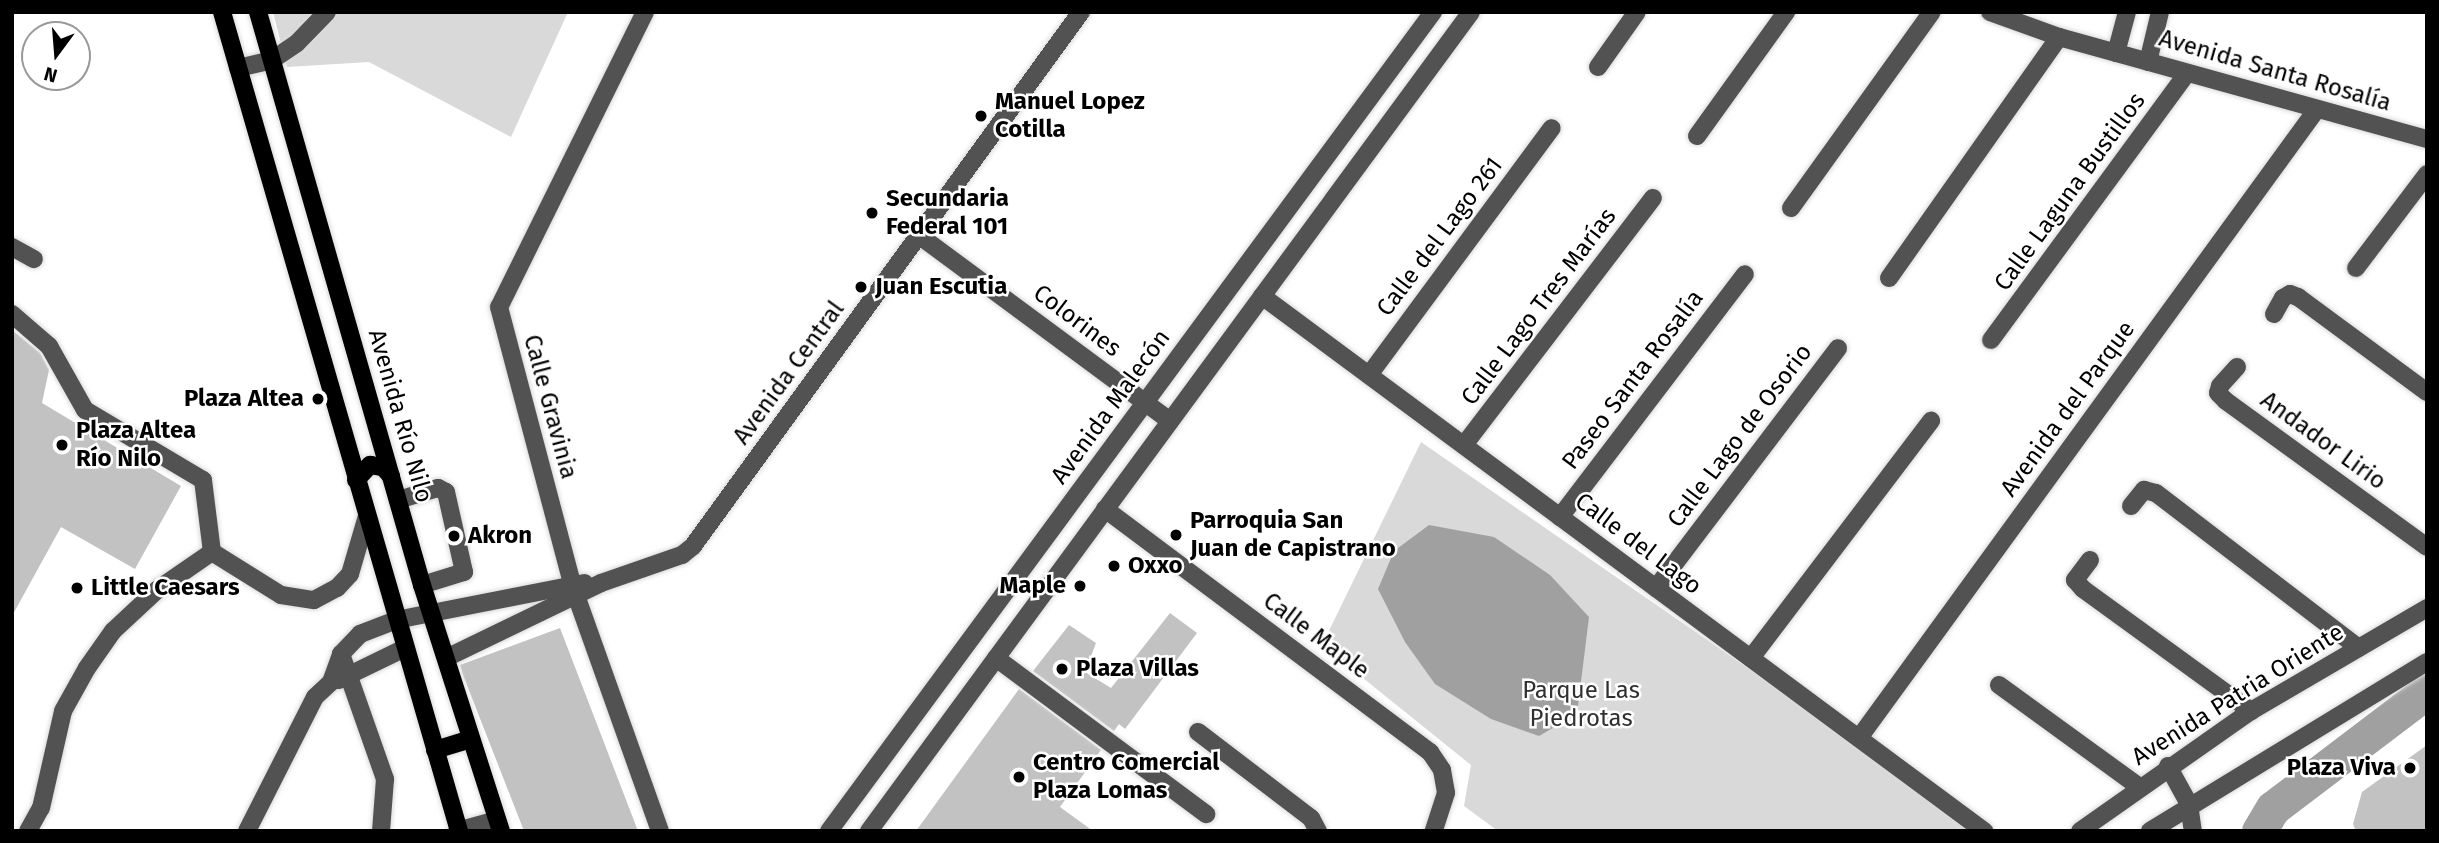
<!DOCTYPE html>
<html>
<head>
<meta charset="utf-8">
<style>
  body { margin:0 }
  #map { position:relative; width:2439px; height:843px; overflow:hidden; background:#fff; font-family:"Fira Sans",sans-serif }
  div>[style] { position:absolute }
  .green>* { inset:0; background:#d9d9d9 }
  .water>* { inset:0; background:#a0a0a0 }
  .river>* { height:35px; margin:-17.5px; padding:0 17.5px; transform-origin:17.5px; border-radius:17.5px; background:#a0a0a0 }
  .building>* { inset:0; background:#c2c2c2 }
  .roads { filter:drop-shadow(0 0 2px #dbdbdb) drop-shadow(0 0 2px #dbdbdb) }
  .minor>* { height:18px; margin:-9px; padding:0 9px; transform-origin:9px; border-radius:9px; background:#525252 }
  .major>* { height:18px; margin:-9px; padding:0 9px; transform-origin:9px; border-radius:9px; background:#000 }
  .dots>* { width:19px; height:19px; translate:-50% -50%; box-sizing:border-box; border:4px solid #fff; border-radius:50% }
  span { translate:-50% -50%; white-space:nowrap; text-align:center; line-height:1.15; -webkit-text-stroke:5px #fff; paint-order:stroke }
  .street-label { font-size:24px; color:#000 }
  .poi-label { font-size:24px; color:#000; font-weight:700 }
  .left { translate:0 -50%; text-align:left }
  .right { translate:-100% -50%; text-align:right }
  .park-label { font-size:24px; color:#303030 }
  .frame { position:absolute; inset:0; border:14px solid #000; pointer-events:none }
  .north { position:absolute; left:21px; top:21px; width:70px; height:70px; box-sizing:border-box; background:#fff; border:2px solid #999; border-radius:50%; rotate:196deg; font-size:19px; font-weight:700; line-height:28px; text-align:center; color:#000 }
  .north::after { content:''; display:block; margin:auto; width:24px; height:32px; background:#000; clip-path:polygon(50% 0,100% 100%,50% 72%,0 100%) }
</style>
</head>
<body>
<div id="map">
  <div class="green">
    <i style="clip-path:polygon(273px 12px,568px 12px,511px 137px,369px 62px,287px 67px)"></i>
    <i style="clip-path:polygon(1421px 442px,1983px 831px,1498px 831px,1464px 806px,1471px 765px,1322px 645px)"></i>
  </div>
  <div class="water">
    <i style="clip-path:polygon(1429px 525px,1494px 537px,1550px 575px,1589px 617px,1577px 714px,1539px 736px,1491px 719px,1435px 684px,1405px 642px,1378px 589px,1394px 551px)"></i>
  </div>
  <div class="river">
    <i style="left:2259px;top:831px;width:27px;rotate:-59deg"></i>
    <i style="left:2273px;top:808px;width:193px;rotate:-37.2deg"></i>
  </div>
  <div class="building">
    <i style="clip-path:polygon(12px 330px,40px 353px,49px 370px,42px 403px,181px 486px,135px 569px,61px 527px,12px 616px)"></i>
    <i style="clip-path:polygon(1170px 613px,1197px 633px,1125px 729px,1119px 724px,1114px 731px,1033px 671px,1069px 625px,1096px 643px,1085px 672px,1111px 688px)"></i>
    <i style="clip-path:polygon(560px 628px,638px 831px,524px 831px,463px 675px,460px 665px)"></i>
    <i style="clip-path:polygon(1019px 689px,1101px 750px,1060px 807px,1093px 831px,916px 831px)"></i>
    <i style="clip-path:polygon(2427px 745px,2427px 831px,2356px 831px,2353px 824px,2362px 792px)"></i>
  </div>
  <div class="roads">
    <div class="minor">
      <i style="left:645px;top:12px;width:329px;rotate:116.3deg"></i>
      <i style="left:499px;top:307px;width:286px;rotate:75.2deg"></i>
      <i style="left:572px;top:584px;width:262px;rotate:70.4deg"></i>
      <i style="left:1990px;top:12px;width:73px;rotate:19.9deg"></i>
      <i style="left:2059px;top:37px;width:382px;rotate:15.5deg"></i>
      <i style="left:2116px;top:53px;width:42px;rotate:-75deg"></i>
      <i style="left:2148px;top:62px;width:51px;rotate:-76.5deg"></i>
      <i style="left:1598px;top:67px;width:67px;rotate:-54.7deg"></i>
      <i style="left:238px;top:68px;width:35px;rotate:-13deg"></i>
      <i style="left:272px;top:60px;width:30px;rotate:-34deg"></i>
      <i style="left:297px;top:43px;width:43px;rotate:-45.9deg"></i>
      <i style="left:1697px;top:136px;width:153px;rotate:-54.3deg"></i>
      <i style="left:1791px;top:208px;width:241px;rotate:-54.3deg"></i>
      <i style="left:920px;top:236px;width:311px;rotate:36.5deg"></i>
      <i style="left:12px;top:247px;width:25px;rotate:29deg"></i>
      <i style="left:2356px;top:268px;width:118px;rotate:-52.9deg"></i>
      <i style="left:1889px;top:278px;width:295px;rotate:-54.8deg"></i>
      <i style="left:1262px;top:296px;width:899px;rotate:36.54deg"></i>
      <i style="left:12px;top:314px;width:49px;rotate:40.9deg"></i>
      <i style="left:49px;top:346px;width:73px;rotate:60.6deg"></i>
      <i style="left:85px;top:410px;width:137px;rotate:30.7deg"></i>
      <i style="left:203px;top:480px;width:73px;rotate:82.9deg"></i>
      <i style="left:2274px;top:314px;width:18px;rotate:-61deg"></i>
      <i style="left:2283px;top:298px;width:8px;rotate:-30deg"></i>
      <i style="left:2290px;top:294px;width:9px;rotate:21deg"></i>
      <i style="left:2298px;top:297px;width:160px;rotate:36.4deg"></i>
      <i style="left:1991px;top:340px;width:331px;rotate:-53.7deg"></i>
      <i style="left:2237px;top:367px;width:25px;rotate:132deg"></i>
      <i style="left:2220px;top:386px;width:7px;rotate:106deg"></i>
      <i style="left:2218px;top:393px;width:11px;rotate:45deg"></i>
      <i style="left:2226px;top:401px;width:248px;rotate:36deg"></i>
      <i style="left:1369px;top:375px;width:307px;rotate:-53.5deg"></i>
      <i style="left:1464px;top:445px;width:311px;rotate:-52.6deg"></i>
      <i style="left:398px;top:500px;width:42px;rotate:-16.7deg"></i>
      <i style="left:438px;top:488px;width:9px;rotate:27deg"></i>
      <i style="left:446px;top:492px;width:82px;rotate:77.3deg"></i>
      <i style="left:464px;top:572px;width:44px;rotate:162.8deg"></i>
      <i style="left:2131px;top:506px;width:21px;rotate:-51deg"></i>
      <i style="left:2144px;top:490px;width:12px;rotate:14deg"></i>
      <i style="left:2156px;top:493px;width:255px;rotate:37.4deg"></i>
      <i style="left:1105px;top:509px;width:406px;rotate:36.8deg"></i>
      <i style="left:1430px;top:752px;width:22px;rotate:56deg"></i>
      <i style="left:1442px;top:770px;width:23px;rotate:80deg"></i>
      <i style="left:1446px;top:793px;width:40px;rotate:108deg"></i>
      <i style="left:1560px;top:517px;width:305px;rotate:-52.7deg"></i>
      <i style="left:212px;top:552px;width:81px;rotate:31.9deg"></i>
      <i style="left:281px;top:595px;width:33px;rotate:9deg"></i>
      <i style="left:314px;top:600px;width:26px;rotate:-28deg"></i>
      <i style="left:337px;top:588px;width:19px;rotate:-47deg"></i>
      <i style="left:350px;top:574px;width:60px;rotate:-73.7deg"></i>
      <i style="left:2090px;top:560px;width:25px;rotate:127deg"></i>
      <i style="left:2075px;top:580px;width:12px;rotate:48deg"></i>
      <i style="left:2083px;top:589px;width:208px;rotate:36deg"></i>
      <i style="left:1656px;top:588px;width:301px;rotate:-52.8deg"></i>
      <i style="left:341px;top:654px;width:133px;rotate:70.6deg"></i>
      <i style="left:385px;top:779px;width:52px;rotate:94.4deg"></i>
      <i style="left:446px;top:658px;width:172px;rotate:-25.8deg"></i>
      <i style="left:601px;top:583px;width:86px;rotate:-19.1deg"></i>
      <i style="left:682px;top:555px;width:14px;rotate:-39deg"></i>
      <i style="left:693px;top:546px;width:660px;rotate:-54deg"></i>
      <i style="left:996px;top:658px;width:262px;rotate:36.6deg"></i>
      <i style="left:1751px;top:658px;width:298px;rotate:-52.8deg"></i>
      <i style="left:339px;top:680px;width:73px;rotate:-25.9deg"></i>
      <i style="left:1999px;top:685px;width:172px;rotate:36deg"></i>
      <i style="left:1198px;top:732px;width:142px;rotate:37.3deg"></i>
      <i style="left:1311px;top:818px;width:15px;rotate:62deg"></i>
      <i style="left:1859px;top:738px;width:778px;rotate:-53.94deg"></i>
      <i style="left:2168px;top:766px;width:43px;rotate:61.1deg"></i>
      <i style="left:2189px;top:804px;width:27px;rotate:82deg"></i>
      <i style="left:28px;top:831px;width:26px;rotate:-61deg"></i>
      <i style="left:41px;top:808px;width:99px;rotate:-77.2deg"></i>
      <i style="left:63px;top:711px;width:49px;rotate:-60.8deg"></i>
      <i style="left:87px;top:668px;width:45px;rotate:-54.9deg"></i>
      <i style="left:113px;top:631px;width:60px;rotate:-43deg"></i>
      <i style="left:157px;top:590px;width:67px;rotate:-34.6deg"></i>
      <i style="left:247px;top:831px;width:150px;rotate:-63.1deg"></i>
      <i style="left:315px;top:697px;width:22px;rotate:-43deg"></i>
      <i style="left:331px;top:682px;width:30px;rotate:-70deg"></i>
      <i style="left:341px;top:654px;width:28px;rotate:-46deg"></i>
      <i style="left:360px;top:634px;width:39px;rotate:-21deg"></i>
      <i style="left:396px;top:620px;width:192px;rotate:-11.1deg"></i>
      <i style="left:457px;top:831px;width:41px;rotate:-15.4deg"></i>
      <i style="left:829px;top:831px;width:1018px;rotate:-53.59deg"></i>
      <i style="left:869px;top:831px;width:1016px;rotate:-53.68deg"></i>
      <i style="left:2080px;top:831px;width:209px;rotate:-35.1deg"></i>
      <i style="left:2251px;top:711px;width:204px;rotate:-30.3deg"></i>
      <i style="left:2150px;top:831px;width:324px;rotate:-31.4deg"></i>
    </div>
    <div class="major">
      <i style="left:222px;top:12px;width:853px;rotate:73.86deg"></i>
      <i style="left:258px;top:12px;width:596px;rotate:74.03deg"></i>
      <i style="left:422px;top:585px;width:258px;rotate:72.2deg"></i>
      <i style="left:356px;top:480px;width:21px;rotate:-47deg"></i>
      <i style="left:370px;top:465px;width:13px;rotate:9deg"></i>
      <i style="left:383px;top:467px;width:12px;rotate:48deg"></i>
      <i style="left:435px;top:750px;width:37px;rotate:-17deg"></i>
    </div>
  </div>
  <div class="dots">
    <i style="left:981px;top:116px;background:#000"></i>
    <i style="left:872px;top:213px;background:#000"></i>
    <i style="left:861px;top:287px;background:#000"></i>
    <i style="left:318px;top:399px;background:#000"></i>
    <i style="left:62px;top:445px;background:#000"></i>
    <i style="left:1176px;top:535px;background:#000"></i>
    <i style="left:454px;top:536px;background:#000"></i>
    <i style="left:1114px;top:566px;background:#000"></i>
    <i style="left:1080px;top:586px;background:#000"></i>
    <i style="left:77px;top:588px;background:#000"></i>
    <i style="left:1062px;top:669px;background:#000"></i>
    <i style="left:2410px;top:768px;background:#000"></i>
    <i style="left:1019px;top:777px;background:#000"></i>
  </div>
  <div class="street-label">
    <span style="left:2275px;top:71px;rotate:16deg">Avenida Santa Rosalía</span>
    <span style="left:2070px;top:192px;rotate:-54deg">Calle Laguna Bustillos</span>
    <span style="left:1440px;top:237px;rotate:-53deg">Calle del Lago 261</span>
    <span style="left:1539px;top:307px;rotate:-53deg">Calle Lago Tres Marías</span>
    <span style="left:1077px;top:321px;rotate:37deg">Colorines</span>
    <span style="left:789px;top:373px;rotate:-54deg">Avenida Central</span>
    <span style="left:1633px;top:380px;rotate:-53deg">Paseo Santa Rosalía</span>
    <span style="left:550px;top:407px;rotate:75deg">Calle Gravinia</span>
    <span style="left:1111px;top:407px;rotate:-54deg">Avenida Malecón</span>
    <span style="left:2068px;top:409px;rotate:-54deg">Avenida del Parque</span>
    <span style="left:400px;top:416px;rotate:74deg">Avenida Río Nilo</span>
    <span style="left:1740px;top:436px;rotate:-53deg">Calle Lago de Osorio</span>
    <span style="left:2323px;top:441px;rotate:36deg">Andador Lirio</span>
    <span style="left:1638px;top:544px;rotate:37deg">Calle del Lago</span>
    <span style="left:1316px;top:636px;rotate:37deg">Calle Maple</span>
    <span style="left:2238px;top:695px;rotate:-32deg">Avenida Patria Oriente</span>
  </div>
  <div class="poi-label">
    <span class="left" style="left:995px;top:116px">Manuel Lopez<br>Cotilla</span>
    <span class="left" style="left:886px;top:213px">Secundaria<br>Federal 101</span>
    <span class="left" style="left:875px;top:287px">Juan Escutia</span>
    <span class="right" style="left:304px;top:399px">Plaza Altea</span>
    <span class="left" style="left:76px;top:445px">Plaza Altea<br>Río Nilo</span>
    <span class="left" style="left:1190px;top:535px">Parroquia San<br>Juan de Capistrano</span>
    <span class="left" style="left:468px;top:536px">Akron</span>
    <span class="left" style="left:1128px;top:566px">Oxxo</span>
    <span class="right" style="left:1066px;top:586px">Maple</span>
    <span class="left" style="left:91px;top:588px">Little Caesars</span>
    <span class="left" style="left:1076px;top:669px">Plaza Villas</span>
    <span class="left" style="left:1033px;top:777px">Centro Comercial<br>Plaza Lomas</span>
    <span class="right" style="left:2396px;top:768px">Plaza Viva</span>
  </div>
  <div class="park-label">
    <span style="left:1581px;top:705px">Parque Las<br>Piedrotas</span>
  </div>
  <div class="frame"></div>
  <div class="north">N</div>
</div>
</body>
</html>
